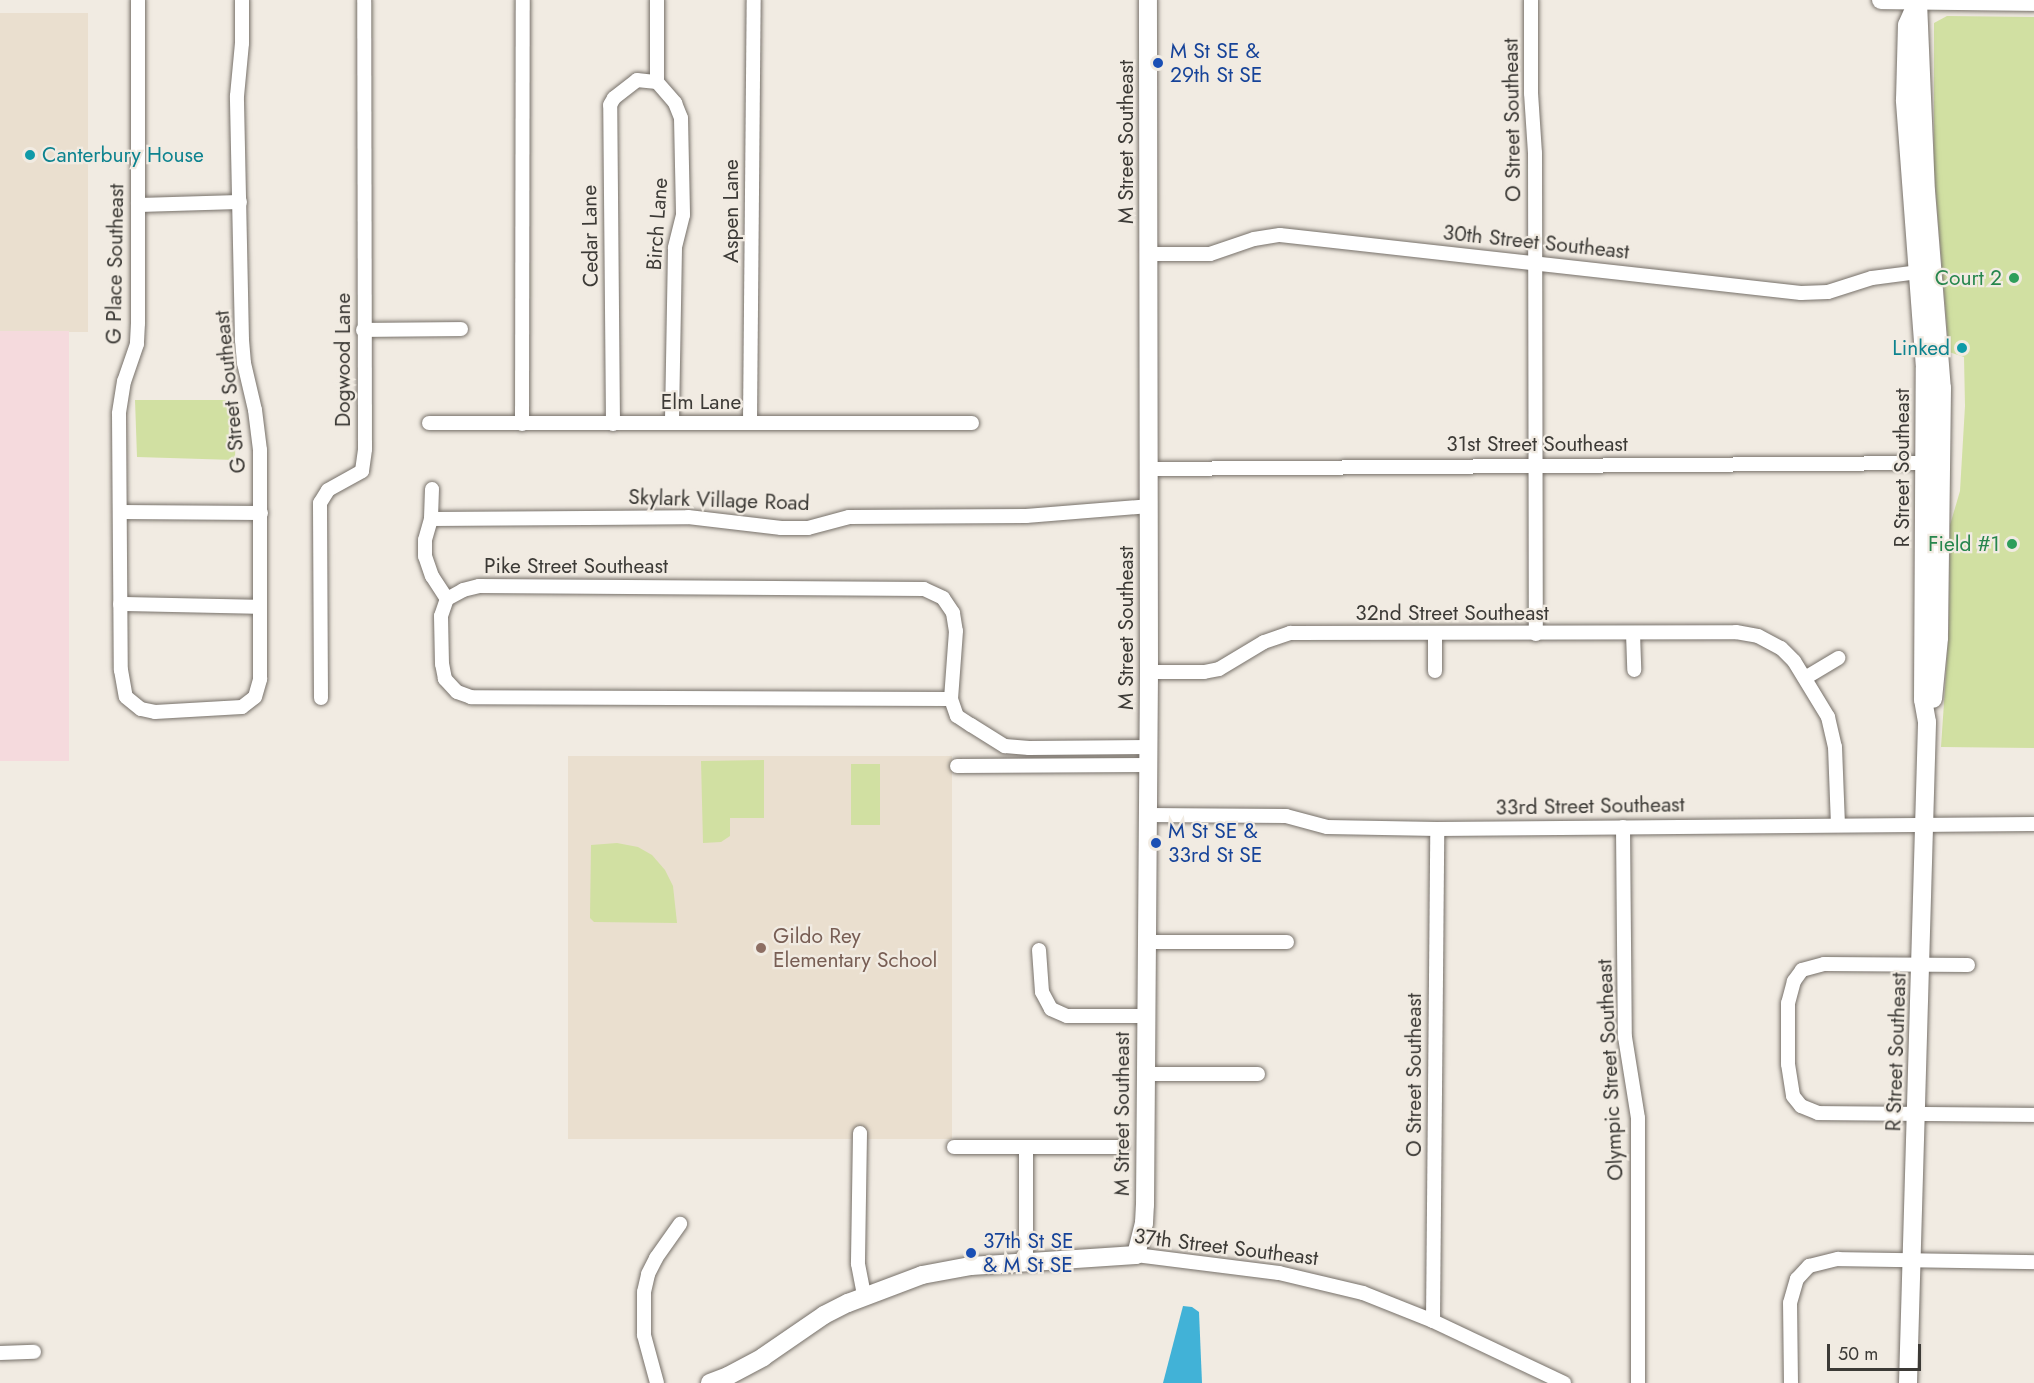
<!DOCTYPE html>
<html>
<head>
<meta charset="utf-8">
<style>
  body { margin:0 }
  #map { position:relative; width:2034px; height:1383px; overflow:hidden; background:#f1ebe2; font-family:Jost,sans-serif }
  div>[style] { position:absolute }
  .built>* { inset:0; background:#eadfcf; transform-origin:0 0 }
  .industrial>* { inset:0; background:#f5dadd; transform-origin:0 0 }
  .green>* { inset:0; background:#d1e0a2; transform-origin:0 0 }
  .water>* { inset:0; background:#41b2d7 }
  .roads { filter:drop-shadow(0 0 2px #767069) drop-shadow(0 0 2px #767069) }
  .street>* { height:14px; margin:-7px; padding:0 7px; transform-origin:7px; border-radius:7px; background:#fff }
  .secondary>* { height:18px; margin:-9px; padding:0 9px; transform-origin:9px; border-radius:9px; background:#fff }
  .dots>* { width:16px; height:16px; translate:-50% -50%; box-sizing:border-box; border:3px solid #f1ebe2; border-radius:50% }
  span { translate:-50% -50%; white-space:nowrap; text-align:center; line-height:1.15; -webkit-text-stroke:4.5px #f1ebe2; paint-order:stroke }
  .transit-label { font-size:21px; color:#164399 }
  .left { translate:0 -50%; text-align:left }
  .street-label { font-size:21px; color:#3c3a36 }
  .culture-label { font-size:21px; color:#0d838f }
  .right { translate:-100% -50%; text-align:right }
  .leisure-label { font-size:21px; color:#27864d }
  .education-label { font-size:21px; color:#785e54 }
  .scale { position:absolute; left:1827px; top:1344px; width:94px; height:27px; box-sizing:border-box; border:3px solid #3c3a36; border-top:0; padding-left:8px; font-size:18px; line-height:21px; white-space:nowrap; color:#3c3a36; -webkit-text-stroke:4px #f1ebe2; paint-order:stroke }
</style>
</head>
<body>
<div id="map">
  <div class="built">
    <i style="left:88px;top:13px;width:319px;height:88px;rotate:90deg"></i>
    <i style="left:952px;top:756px;width:383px;height:384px;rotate:90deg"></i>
  </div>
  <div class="industrial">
    <i style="left:0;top:331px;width:69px;height:430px"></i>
  </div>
  <div class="green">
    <i style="clip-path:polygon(1947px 16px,2034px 17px,2034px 748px,1941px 747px,1949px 628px,1950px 525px,1960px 491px,1965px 406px,1964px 357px,1949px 352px,1934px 170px,1934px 23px)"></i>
    <i style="clip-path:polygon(135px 400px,228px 400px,229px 413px,236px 421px,235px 460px,137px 457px)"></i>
    <i style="clip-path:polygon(764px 760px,764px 818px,730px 818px,730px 836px,721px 842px,703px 843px,701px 761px)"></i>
    <i style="left:851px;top:764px;width:29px;height:61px"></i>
    <i style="clip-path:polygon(617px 843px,638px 847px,652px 855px,665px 870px,673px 886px,677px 923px,594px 922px,590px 918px,591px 845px)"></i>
  </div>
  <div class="water">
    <i style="clip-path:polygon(1183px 1306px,1192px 1307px,1199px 1312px,1202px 1383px,1163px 1383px)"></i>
  </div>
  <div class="roads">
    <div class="street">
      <i style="left:138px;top:0;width:323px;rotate:90deg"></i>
      <i style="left:138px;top:323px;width:21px;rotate:93deg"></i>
      <i style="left:137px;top:344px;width:39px;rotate:109deg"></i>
      <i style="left:124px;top:381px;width:33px;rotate:99deg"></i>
      <i style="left:119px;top:414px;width:256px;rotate:89.6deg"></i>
      <i style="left:121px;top:670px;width:27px;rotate:80deg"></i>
      <i style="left:126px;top:697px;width:19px;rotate:39deg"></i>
      <i style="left:141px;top:709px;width:14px;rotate:12deg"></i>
      <i style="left:155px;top:712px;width:87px;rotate:-3.3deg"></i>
      <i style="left:242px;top:707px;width:16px;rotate:-38deg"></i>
      <i style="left:255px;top:697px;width:19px;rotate:-74deg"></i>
      <i style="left:260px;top:679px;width:229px;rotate:-90deg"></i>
      <i style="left:260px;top:450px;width:40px;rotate:-97.1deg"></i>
      <i style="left:255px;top:410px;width:48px;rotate:-103.2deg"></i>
      <i style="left:244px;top:363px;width:23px;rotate:-95deg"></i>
      <i style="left:242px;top:340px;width:244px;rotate:-91.2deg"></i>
      <i style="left:237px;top:96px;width:53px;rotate:-84.6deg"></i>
      <i style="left:242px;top:43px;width:43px;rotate:-90deg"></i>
      <i style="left:657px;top:0;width:82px;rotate:90deg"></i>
      <i style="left:657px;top:82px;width:28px;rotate:49deg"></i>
      <i style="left:675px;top:103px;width:16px;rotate:68deg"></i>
      <i style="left:681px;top:118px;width:97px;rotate:88.8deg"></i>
      <i style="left:683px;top:215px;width:34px;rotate:104deg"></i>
      <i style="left:675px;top:248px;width:175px;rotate:91deg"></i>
      <i style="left:1531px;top:0;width:93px;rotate:90deg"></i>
      <i style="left:1531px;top:93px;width:60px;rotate:86.2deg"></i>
      <i style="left:1535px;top:153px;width:481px;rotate:89.9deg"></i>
      <i style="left:138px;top:205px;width:102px;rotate:-1.7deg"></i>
      <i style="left:1149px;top:254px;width:61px"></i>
      <i style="left:1210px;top:254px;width:46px;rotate:-18.8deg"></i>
      <i style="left:1254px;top:239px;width:26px;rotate:-9deg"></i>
      <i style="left:1280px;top:235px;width:524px;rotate:6.35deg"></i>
      <i style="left:1801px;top:293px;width:27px;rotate:-2deg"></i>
      <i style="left:1828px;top:292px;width:46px;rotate:-17.7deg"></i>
      <i style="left:1872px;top:278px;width:46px;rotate:-7.4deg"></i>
      <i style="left:363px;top:330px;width:98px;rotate:-0.6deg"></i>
      <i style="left:750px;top:422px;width:422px;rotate:-89.5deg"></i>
      <i style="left:429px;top:423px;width:543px"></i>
      <i style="left:522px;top:424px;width:424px;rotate:-89.9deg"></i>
      <i style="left:613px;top:424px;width:319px;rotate:-90.5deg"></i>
      <i style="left:610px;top:105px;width:8px;rotate:-60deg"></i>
      <i style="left:614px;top:98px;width:29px;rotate:-38deg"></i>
      <i style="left:637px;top:80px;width:20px;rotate:6deg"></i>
      <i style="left:1148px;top:469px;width:778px;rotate:-0.44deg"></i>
      <i style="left:432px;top:489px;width:30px;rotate:92deg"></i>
      <i style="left:431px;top:519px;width:22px;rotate:106deg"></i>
      <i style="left:425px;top:540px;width:16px;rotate:90deg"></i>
      <i style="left:425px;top:556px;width:21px;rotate:71deg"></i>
      <i style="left:432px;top:576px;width:27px;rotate:57deg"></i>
      <i style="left:120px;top:512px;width:141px;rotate:0.4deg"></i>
      <i style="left:431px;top:519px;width:257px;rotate:-0.4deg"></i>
      <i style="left:688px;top:517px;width:94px;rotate:6.7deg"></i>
      <i style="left:781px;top:528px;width:27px"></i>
      <i style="left:808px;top:528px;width:42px;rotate:-15deg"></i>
      <i style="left:849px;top:517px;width:177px;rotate:-0.3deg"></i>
      <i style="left:1026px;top:516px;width:123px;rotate:-4.6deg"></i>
      <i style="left:120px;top:604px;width:140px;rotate:1.2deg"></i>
      <i style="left:1633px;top:633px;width:37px;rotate:88deg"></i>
      <i style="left:1435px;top:634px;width:37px;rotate:90deg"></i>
      <i style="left:1149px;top:672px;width:55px"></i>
      <i style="left:1204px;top:672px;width:15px;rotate:-11deg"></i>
      <i style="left:1219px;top:669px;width:52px;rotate:-31deg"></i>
      <i style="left:1264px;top:642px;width:28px;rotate:-19deg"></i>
      <i style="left:1290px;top:633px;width:446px;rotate:-0.1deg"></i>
      <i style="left:1736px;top:632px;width:22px;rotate:10deg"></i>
      <i style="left:1758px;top:636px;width:26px;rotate:28deg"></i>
      <i style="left:1781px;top:648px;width:18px;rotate:45deg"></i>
      <i style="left:1794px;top:661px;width:66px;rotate:58.7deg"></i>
      <i style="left:1828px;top:717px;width:31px;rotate:77deg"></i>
      <i style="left:1835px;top:747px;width:78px;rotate:87.8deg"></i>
      <i style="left:1805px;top:678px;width:39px;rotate:-31deg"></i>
      <i style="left:321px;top:698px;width:195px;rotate:-90.3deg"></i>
      <i style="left:320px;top:503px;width:15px;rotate:-58deg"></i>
      <i style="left:328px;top:490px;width:39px;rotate:-29deg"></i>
      <i style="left:362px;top:471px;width:22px;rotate:-82deg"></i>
      <i style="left:365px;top:449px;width:449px;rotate:-90.1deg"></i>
      <i style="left:951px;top:699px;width:480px;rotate:-179.8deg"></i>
      <i style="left:471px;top:697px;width:15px;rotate:-160deg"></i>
      <i style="left:457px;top:692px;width:18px;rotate:-133deg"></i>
      <i style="left:445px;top:679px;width:15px;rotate:-101deg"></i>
      <i style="left:442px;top:664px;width:48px;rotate:-91.2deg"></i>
      <i style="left:441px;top:616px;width:18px;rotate:-71deg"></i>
      <i style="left:447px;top:599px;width:18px;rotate:-29deg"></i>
      <i style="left:463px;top:590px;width:16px;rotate:-14deg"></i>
      <i style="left:479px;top:586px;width:445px;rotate:0.4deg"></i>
      <i style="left:924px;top:589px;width:21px;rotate:25deg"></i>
      <i style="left:943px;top:598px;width:18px;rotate:56deg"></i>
      <i style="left:953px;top:613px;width:18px;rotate:81deg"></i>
      <i style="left:956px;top:631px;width:68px;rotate:94.2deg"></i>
      <i style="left:951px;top:699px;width:18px;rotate:71deg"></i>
      <i style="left:957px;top:716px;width:17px;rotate:33deg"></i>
      <i style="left:971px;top:725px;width:40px;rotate:32deg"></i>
      <i style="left:1005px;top:746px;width:24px;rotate:5deg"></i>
      <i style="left:1029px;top:748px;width:119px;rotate:-0.5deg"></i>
      <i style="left:957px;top:766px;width:190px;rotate:-0.3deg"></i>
      <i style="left:1148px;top:815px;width:138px;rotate:0.4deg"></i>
      <i style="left:1286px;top:816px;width:42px;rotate:15deg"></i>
      <i style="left:1327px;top:827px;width:110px;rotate:1deg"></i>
      <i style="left:1437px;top:829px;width:597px;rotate:-0.48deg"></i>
      <i style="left:1623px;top:827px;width:210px;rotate:89.5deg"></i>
      <i style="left:1625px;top:1037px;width:82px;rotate:80.9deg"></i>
      <i style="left:1638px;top:1118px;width:265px;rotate:90deg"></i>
      <i style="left:1147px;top:942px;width:140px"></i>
      <i style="left:1039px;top:950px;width:42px;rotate:85.9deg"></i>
      <i style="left:1042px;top:992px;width:19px;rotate:62deg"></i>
      <i style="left:1051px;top:1009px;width:17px;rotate:24deg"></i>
      <i style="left:1067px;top:1016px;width:78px"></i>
      <i style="left:1968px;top:965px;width:144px;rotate:-179.6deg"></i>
      <i style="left:1824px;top:964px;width:23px;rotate:165deg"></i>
      <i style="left:1802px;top:970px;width:14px;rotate:126deg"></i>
      <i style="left:1794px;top:981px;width:23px;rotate:105deg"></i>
      <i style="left:1788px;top:1003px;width:61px;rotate:90deg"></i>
      <i style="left:1788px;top:1064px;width:32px;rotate:81deg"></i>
      <i style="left:1793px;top:1096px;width:13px;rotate:51deg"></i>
      <i style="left:1801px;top:1106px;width:18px;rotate:22deg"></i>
      <i style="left:1818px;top:1113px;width:216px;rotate:0.5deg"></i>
      <i style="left:1144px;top:1074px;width:114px"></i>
      <i style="left:860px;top:1133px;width:131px;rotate:90.9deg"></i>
      <i style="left:858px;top:1264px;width:32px;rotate:79deg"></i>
      <i style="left:954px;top:1147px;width:167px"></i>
      <i style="left:1136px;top:1255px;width:144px;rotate:7.2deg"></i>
      <i style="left:1279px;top:1273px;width:86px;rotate:13.4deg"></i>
      <i style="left:1363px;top:1293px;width:75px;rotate:21.8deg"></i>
      <i style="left:1433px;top:1321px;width:145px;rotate:25.3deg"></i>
      <i style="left:1026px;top:1262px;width:114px;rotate:-90deg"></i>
      <i style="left:1433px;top:1321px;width:492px;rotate:-89.5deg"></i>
      <i style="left:0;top:1353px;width:34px;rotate:-2deg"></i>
      <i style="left:657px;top:1383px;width:50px;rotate:-105.2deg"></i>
      <i style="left:644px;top:1335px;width:43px;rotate:-90deg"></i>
      <i style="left:644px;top:1292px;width:18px;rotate:-77deg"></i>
      <i style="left:648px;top:1274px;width:18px;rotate:-63deg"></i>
      <i style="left:656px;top:1258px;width:42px;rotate:-54.8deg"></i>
      <i style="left:1791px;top:1383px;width:80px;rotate:-90.7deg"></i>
      <i style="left:1790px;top:1303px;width:25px;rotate:-74deg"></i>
      <i style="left:1797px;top:1279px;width:18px;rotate:-47deg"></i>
      <i style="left:1809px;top:1266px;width:30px;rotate:-14deg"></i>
      <i style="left:1838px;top:1259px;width:196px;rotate:0.9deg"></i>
    </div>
    <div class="secondary">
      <i style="left:1881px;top:0;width:153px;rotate:0.7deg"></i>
      <i style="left:1918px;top:2px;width:189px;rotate:87.6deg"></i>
      <i style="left:1926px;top:191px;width:198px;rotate:85.4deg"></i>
      <i style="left:1942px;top:388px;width:250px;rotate:90.7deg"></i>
      <i style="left:1939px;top:638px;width:61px;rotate:95.6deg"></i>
      <i style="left:710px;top:1383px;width:19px;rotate:-21deg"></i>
      <i style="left:728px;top:1376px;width:40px;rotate:-28deg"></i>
      <i style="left:763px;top:1357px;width:74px;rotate:-34.5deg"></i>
      <i style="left:824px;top:1315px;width:27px;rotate:-27deg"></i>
      <i style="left:848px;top:1303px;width:79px;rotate:-20.7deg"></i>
      <i style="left:922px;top:1275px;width:50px;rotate:-10.4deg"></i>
      <i style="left:971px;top:1266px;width:165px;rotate:-3.8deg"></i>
      <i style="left:1136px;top:1255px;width:33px;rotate:-76deg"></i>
      <i style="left:1144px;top:1223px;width:18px;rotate:-87deg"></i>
      <i style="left:1145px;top:1205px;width:533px;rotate:-89.57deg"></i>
      <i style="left:1149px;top:672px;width:672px;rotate:-90.09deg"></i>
      <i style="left:1908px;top:1383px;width:661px;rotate:-88.35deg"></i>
      <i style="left:1927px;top:722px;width:22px;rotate:-100deg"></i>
      <i style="left:1923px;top:700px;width:332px;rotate:-89.7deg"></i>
      <i style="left:1925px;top:368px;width:269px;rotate:-94.3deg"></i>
      <i style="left:1905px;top:100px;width:75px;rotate:-88.5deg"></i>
      <i style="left:1907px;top:25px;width:27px;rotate:-66deg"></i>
    </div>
  </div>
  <div class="dots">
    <i style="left:1158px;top:63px;background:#1a4fb4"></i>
    <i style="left:30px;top:155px;background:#0f9aa8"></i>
    <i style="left:2014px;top:278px;background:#2e9e5b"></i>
    <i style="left:1962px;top:348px;background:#0f9aa8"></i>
    <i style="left:2012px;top:544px;background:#2e9e5b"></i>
    <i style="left:1156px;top:843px;background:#1a4fb4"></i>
    <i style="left:761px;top:948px;background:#8d6e63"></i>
    <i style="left:971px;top:1253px;background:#1a4fb4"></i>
  </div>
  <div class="transit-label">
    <span class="left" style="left:1170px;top:63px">M St SE &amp;<br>29th St SE</span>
    <span class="left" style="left:1168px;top:843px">M St SE &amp;<br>33rd St SE</span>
    <span class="left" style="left:983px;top:1253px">37th St SE<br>&amp; M St SE</span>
  </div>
  <div class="street-label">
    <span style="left:1512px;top:120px;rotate:-91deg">O Street Southeast</span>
    <span style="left:1126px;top:142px;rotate:-90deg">M Street Southeast</span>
    <span style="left:731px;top:211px;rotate:-90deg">Aspen Lane</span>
    <span style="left:657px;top:224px;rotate:-86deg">Birch Lane</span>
    <span style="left:590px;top:236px;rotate:-91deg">Cedar Lane</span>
    <span style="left:1536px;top:242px;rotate:6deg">30th Street Southeast</span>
    <span style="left:115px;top:264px;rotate:-89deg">G Place Southeast</span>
    <span style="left:343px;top:360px;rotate:-90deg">Dogwood Lane</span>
    <span style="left:230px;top:392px;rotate:-96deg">G Street Southeast</span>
    <span style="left:701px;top:402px">Elm Lane</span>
    <span style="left:1537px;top:444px">31st Street Southeast</span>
    <span style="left:1902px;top:468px;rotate:-90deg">R Street Southeast</span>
    <span style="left:719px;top:500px;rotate:2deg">Skylark Village Road</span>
    <span style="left:576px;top:566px">Pike Street Southeast</span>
    <span style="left:1452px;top:613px">32nd Street Southeast</span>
    <span style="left:1126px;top:628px;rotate:-90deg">M Street Southeast</span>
    <span style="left:1590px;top:806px;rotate:-1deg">33rd Street Southeast</span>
    <span style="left:1896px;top:1052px;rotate:-88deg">R Street Southeast</span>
    <span style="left:1610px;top:1070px;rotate:-93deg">Olympic Street Southeast</span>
    <span style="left:1414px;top:1075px;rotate:-90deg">O Street Southeast</span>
    <span style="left:1122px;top:1114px;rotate:-90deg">M Street Southeast</span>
    <span style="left:1226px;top:1247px;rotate:7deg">37th Street Southeast</span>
  </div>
  <div class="culture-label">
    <span class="left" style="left:42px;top:155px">Canterbury House</span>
    <span class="right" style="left:1950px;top:348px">Linked</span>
  </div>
  <div class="leisure-label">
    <span class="right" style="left:2002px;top:278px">Court 2</span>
    <span class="right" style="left:2000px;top:544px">Field #1</span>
  </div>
  <div class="education-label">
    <span class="left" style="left:773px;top:948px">Gildo Rey<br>Elementary School</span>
  </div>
  <div class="scale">50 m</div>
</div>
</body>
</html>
